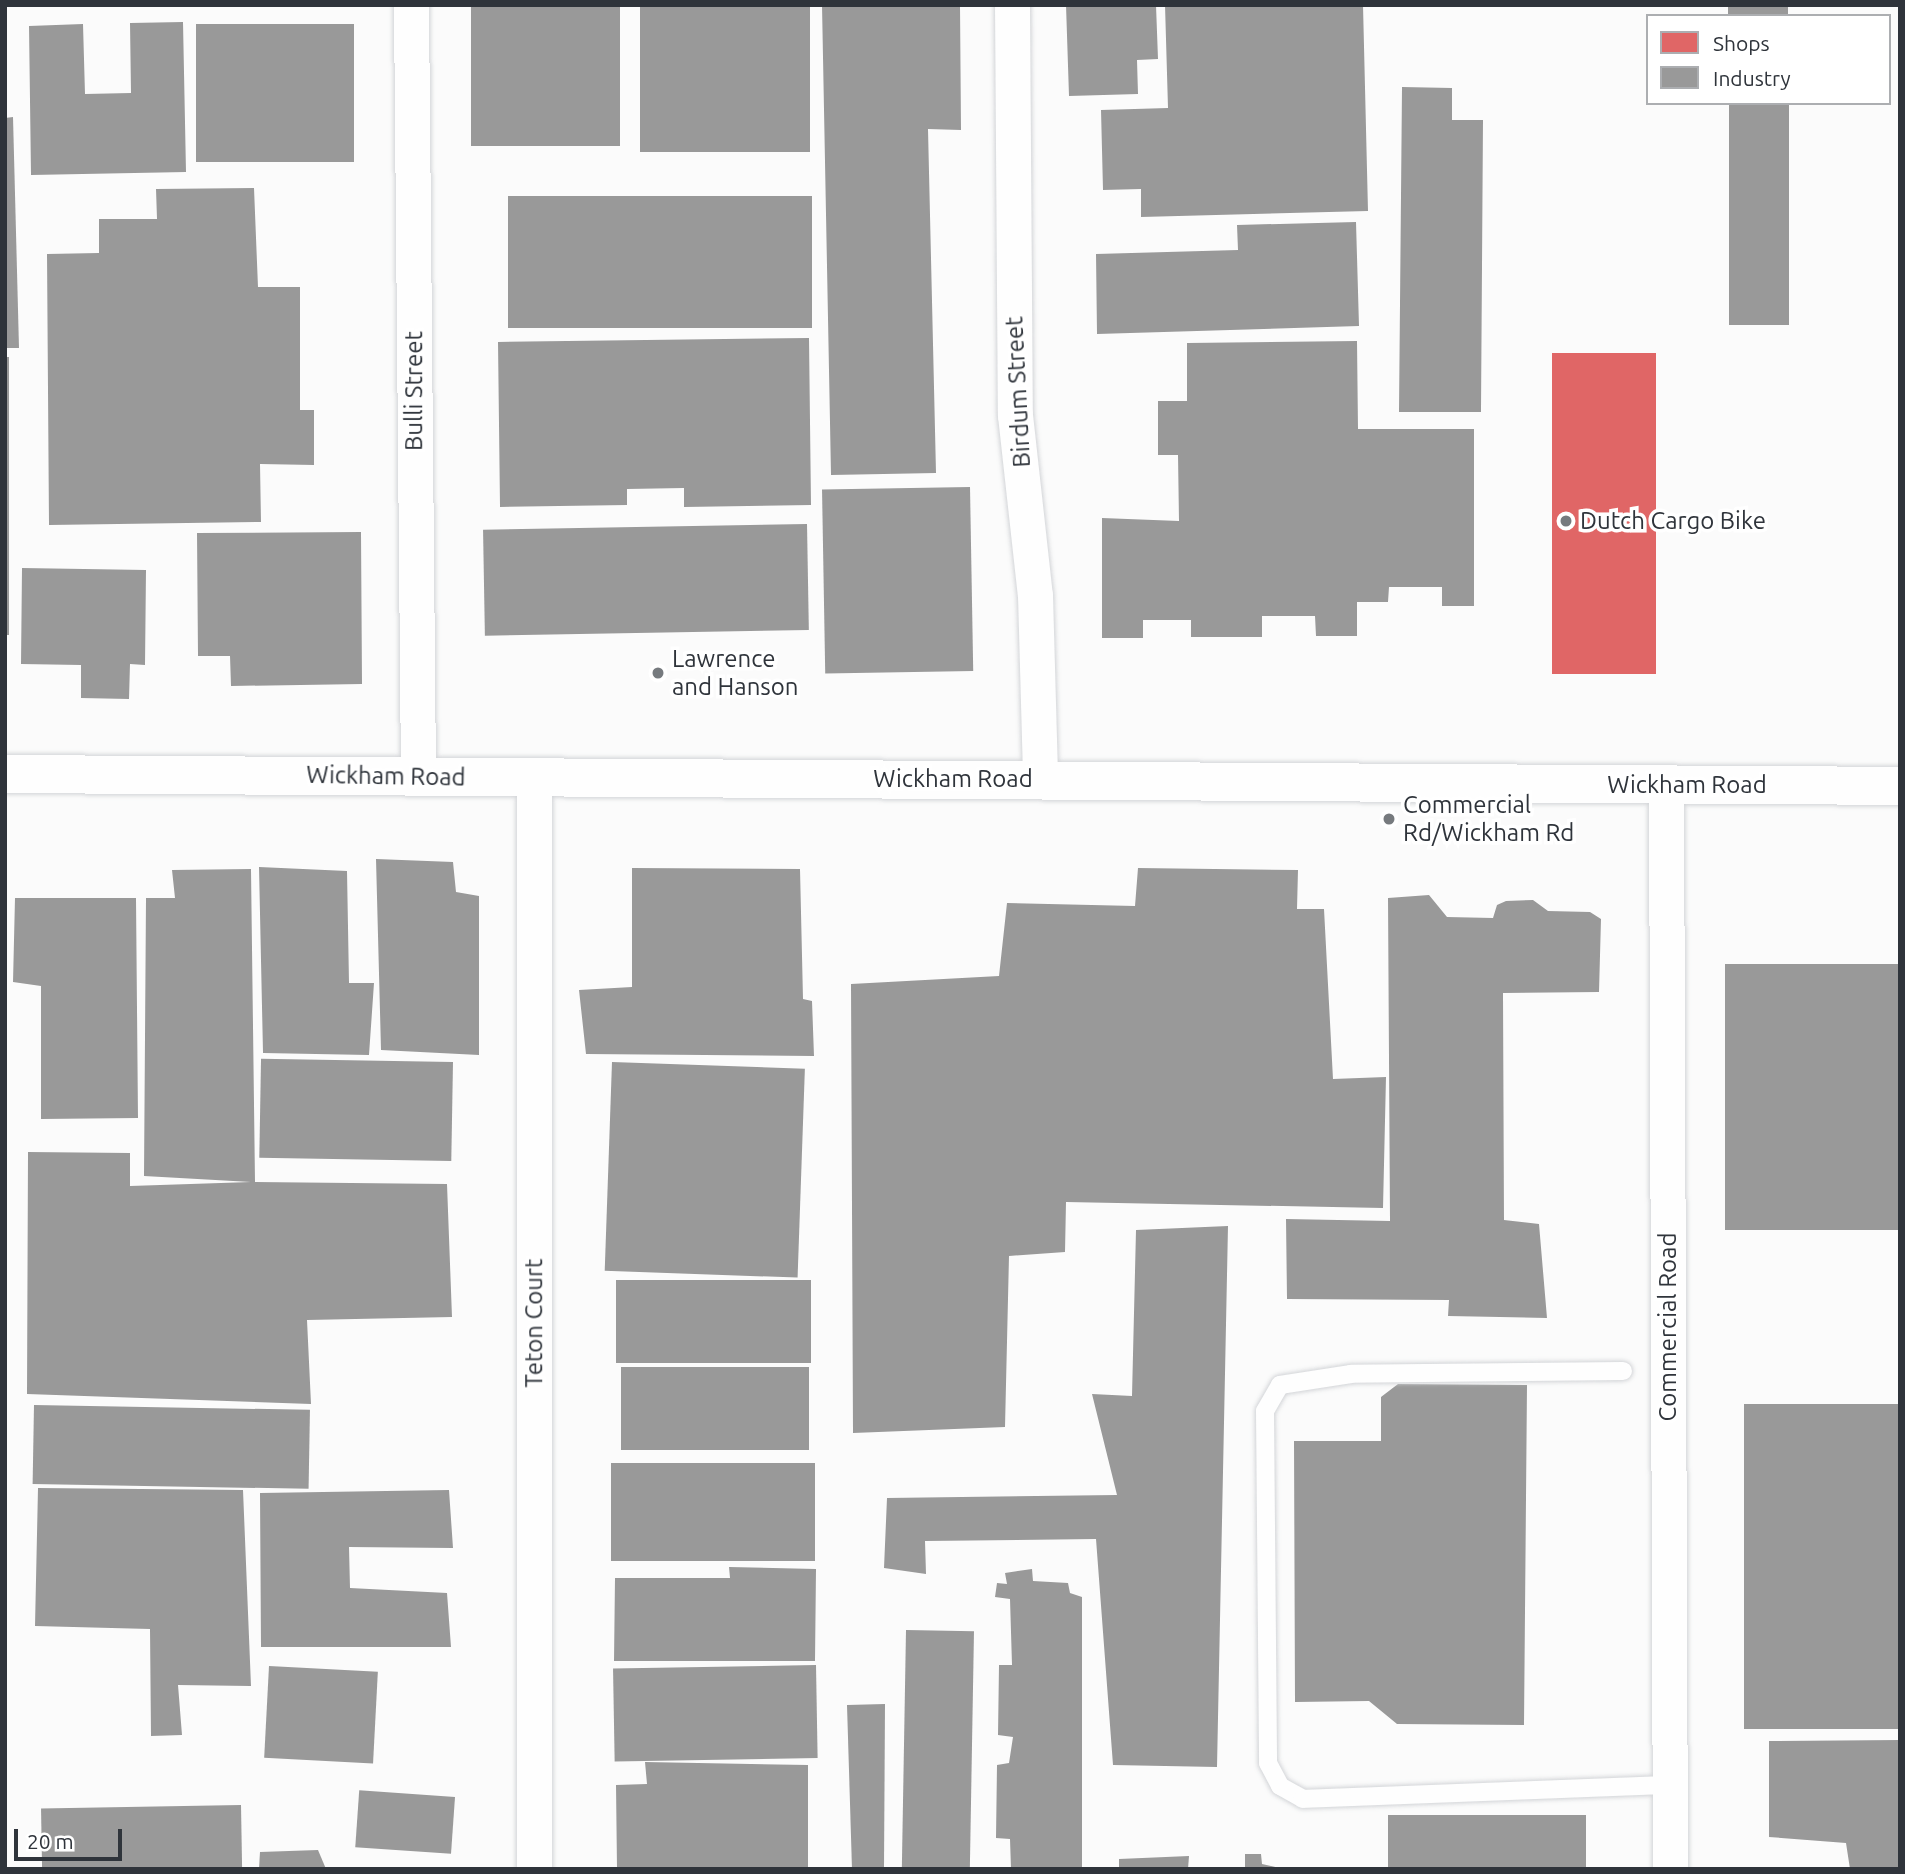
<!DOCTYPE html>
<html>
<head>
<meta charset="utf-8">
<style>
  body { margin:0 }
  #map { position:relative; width:1905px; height:1874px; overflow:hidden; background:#fbfbfb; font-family:Ubuntu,sans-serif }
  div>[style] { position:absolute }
  .shops>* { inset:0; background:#e06666; transform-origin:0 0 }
  .industry>* { inset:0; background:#999; transform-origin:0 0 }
  .roads { filter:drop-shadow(0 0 2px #d3d5d8) drop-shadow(0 0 2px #d3d5d8) }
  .lane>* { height:18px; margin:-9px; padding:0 9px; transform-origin:9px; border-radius:9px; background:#fefefe }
  .street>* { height:35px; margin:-17.5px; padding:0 17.5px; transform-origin:17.5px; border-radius:17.5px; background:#fefefe }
  .secondary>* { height:38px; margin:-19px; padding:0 19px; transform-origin:19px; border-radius:19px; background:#fefefe }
  .dots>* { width:19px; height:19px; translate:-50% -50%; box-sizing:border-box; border:4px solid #fff; border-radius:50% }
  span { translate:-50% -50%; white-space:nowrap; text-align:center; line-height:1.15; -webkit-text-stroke:7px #fff; paint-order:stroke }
  .street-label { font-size:24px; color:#2f343b }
  .poi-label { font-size:24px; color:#2f343b }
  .left { translate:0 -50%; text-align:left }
  .frame { position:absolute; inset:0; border:7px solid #2f343b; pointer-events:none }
  .legend { position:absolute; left:1646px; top:14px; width:245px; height:91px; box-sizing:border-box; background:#fff; border:2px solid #acaeb1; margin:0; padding:9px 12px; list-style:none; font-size:21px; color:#2f343b }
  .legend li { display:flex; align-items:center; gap:14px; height:35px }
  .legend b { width:35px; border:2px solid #acaeb1 }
  .scale { position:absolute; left:14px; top:1829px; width:108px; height:32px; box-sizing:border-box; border:4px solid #2f343b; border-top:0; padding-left:9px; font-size:21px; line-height:24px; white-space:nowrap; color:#2f343b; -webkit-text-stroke:5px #fff; paint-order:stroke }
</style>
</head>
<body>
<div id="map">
  <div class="shops">
    <i style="left:1552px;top:353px;width:104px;height:321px"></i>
  </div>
  <div class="industry">
    <i style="left:471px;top:5px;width:149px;height:141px"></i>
    <i style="left:640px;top:5px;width:170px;height:147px"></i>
    <i style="clip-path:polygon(822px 5px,960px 5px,961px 130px,928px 129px,936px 473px,831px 475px)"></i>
    <i style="clip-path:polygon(1066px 5px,1156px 5px,1158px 59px,1137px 60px,1138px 94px,1069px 96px)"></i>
    <i style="clip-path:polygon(1165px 5px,1363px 5px,1368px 211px,1141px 217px,1141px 189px,1103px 190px,1101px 110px,1168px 108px)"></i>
    <i style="left:1728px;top:5px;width:60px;height:11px"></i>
    <i style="clip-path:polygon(183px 22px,186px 172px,31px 175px,29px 26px,83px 24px,85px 94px,131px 93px,130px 23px)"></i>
    <i style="left:354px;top:24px;width:138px;height:158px;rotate:90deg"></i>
    <i style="clip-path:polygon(1402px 87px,1452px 88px,1452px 120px,1483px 120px,1481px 412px,1399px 412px)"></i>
    <i style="left:1729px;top:103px;width:60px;height:222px"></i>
    <i style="clip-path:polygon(13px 117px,19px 348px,5px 348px,5px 118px)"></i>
    <i style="clip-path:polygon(254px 188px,258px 287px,300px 287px,300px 410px,314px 410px,314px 465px,260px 464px,261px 522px,49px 525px,47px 254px,99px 253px,99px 219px,157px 219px,156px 189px)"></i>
    <i style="left:812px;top:196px;width:132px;height:304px;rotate:90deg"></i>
    <i style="clip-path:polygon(1356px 222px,1359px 326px,1097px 334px,1096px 254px,1238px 250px,1237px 225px)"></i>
    <i style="clip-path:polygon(809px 338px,811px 505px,684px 507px,684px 488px,627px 489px,627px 505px,500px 507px,498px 342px)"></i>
    <i style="clip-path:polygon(1357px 341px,1358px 429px,1474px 429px,1474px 606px,1442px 606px,1442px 587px,1389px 587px,1388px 602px,1357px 602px,1357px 636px,1316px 636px,1315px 616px,1262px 616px,1262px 637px,1191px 637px,1191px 620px,1143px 620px,1143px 638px,1102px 638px,1102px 518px,1179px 521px,1178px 455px,1158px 455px,1158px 401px,1187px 401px,1187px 343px)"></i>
    <i style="left:5px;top:357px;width:4px;height:278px"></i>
    <i style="left:970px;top:487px;width:184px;height:148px;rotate:89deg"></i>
    <i style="left:807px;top:524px;width:106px;height:324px;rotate:89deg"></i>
    <i style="clip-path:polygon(361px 532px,362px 684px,231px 686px,230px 656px,198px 656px,197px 533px)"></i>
    <i style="clip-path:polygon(22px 568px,146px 570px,145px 665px,130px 664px,129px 699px,81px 698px,81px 665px,21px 664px)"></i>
    <i style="clip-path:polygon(376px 859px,453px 862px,456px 892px,479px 896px,479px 1055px,381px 1050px)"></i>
    <i style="clip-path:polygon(259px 867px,347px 871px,349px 983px,374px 983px,369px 1055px,263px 1053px)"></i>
    <i style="clip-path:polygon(632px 868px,800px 869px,803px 999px,812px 1001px,814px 1056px,586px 1054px,579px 990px,632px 987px)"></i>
    <i style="clip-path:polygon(1138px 868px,1298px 870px,1297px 909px,1324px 909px,1333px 1079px,1386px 1077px,1383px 1208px,1066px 1202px,1065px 1252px,1009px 1256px,1005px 1427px,853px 1433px,851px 984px,999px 976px,1007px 903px,1135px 906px)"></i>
    <i style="clip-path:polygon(251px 869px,255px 1182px,447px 1184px,452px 1317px,307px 1320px,311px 1404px,27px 1394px,28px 1152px,130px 1153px,130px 1186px,251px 1182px,144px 1176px,146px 898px,175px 898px,172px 870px)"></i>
    <i style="clip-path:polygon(1429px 895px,1447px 917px,1493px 918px,1497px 905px,1506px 901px,1533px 900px,1548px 911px,1590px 912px,1601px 919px,1599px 992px,1503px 993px,1504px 1220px,1539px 1224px,1547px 1318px,1448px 1316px,1449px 1300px,1287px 1299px,1286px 1219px,1390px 1221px,1388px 898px)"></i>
    <i style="clip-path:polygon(15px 898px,136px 898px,138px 1118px,41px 1119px,41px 986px,13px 982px)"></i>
    <i style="left:1900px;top:964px;width:266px;height:175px;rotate:90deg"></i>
    <i style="left:453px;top:1062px;width:99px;height:192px;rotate:91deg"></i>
    <i style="left:612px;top:1062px;width:193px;height:209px;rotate:2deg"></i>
    <i style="clip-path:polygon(1228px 1226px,1217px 1767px,1113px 1765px,1096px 1539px,925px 1541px,926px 1574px,884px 1568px,887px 1498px,1117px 1495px,1092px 1394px,1132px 1396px,1136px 1230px)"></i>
    <i style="left:616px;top:1280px;width:195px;height:83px"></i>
    <i style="left:621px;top:1367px;width:188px;height:83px"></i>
    <i style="clip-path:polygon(1398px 1384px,1527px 1385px,1524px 1725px,1397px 1724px,1369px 1701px,1295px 1702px,1294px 1441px,1381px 1441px,1381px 1397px)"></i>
    <i style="left:1900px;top:1404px;width:325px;height:156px;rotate:90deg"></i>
    <i style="left:34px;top:1405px;width:276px;height:79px;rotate:1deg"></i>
    <i style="left:611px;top:1463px;width:204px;height:98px"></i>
    <i style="clip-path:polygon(38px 1488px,243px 1490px,251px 1686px,178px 1685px,182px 1735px,151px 1736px,150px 1629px,35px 1626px)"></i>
    <i style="clip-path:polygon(449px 1490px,453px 1548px,349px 1547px,350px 1588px,447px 1593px,451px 1647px,261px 1647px,260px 1493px)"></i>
    <i style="clip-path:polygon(729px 1567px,816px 1569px,815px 1661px,614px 1661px,615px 1578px,730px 1578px)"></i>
    <i style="clip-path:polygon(1032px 1569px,1033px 1581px,1068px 1583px,1070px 1593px,1082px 1597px,1082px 1869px,1011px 1869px,1010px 1839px,996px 1838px,997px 1765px,1009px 1763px,1013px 1737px,998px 1735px,999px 1665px,1012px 1665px,1010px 1599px,995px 1597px,997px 1583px,1007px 1584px,1005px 1573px)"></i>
    <i style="left:906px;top:1630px;width:68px;height:239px;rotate:1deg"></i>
    <i style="left:816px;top:1665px;width:93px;height:203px;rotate:89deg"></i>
    <i style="left:269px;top:1666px;width:109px;height:92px;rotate:3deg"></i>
    <i style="clip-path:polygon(885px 1704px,884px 1869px,852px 1869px,847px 1705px)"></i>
    <i style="clip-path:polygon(1900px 1740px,1900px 1869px,1850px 1869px,1846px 1843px,1769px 1837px,1769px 1741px)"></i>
    <i style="clip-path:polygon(645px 1762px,808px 1765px,808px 1869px,617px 1869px,616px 1785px,647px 1784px)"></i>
    <i style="left:455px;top:1797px;width:57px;height:96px;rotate:94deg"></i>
    <i style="left:241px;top:1805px;width:64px;height:200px;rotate:89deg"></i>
    <i style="left:1388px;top:1815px;width:198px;height:54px"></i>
    <i style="clip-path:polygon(318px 1850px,326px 1869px,259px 1869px,260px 1852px)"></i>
    <i style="clip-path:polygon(1245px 1854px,1261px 1854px,1262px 1864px,1284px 1869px,1245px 1869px)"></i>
    <i style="clip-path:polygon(1189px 1856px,1188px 1869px,1119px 1869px,1119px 1859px)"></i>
  </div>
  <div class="roads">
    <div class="lane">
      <i style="left:1623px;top:1371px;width:272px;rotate:179.4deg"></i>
      <i style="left:1351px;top:1374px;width:72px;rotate:171.2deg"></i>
      <i style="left:1280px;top:1385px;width:30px;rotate:120deg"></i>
      <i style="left:1265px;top:1411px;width:352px;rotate:89.5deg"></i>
      <i style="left:1268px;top:1763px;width:26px;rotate:62deg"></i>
      <i style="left:1280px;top:1786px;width:26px;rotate:29deg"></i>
      <i style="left:1303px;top:1799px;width:367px;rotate:-2.2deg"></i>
    </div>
    <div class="street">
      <i style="left:411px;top:5px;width:772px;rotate:89.48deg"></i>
      <i style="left:1012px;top:5px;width:410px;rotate:89.6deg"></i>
      <i style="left:1015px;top:415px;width:181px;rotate:83.7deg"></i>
      <i style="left:1035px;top:595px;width:184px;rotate:88.4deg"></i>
      <i style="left:1666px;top:785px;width:1084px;rotate:89.79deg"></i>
      <i style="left:534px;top:1869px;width:1091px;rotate:-90deg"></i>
    </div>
    <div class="secondary">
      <i style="left:5px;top:774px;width:1895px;rotate:0.36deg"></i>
    </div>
  </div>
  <div class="dots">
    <i style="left:1566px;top:521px;background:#767a7e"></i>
    <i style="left:658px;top:673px;background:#767a7e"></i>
    <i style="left:1389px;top:819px;background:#767a7e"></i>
  </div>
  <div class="street-label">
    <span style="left:414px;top:391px;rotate:-90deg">Bulli Street</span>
    <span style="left:1018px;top:392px;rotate:-93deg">Birdum Street</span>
    <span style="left:386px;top:776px;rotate:1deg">Wickham Road</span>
    <span style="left:953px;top:779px">Wickham Road</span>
    <span style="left:1687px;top:785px">Wickham Road</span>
    <span style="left:534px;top:1323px;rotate:-90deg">Teton Court</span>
    <span style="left:1668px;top:1327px;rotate:-90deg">Commercial Road</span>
  </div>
  <div class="poi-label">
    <span class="left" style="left:1580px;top:521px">Dutch Cargo Bike</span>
    <span class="left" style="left:672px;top:673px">Lawrence<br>and Hanson</span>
    <span class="left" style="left:1403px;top:819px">Commercial<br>Rd/Wickham Rd</span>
  </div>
  <div class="frame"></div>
  <ul class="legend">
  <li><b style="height:19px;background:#e06666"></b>Shops</li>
  <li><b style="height:19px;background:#999"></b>Industry</li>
  </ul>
  <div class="scale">20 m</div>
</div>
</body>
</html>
